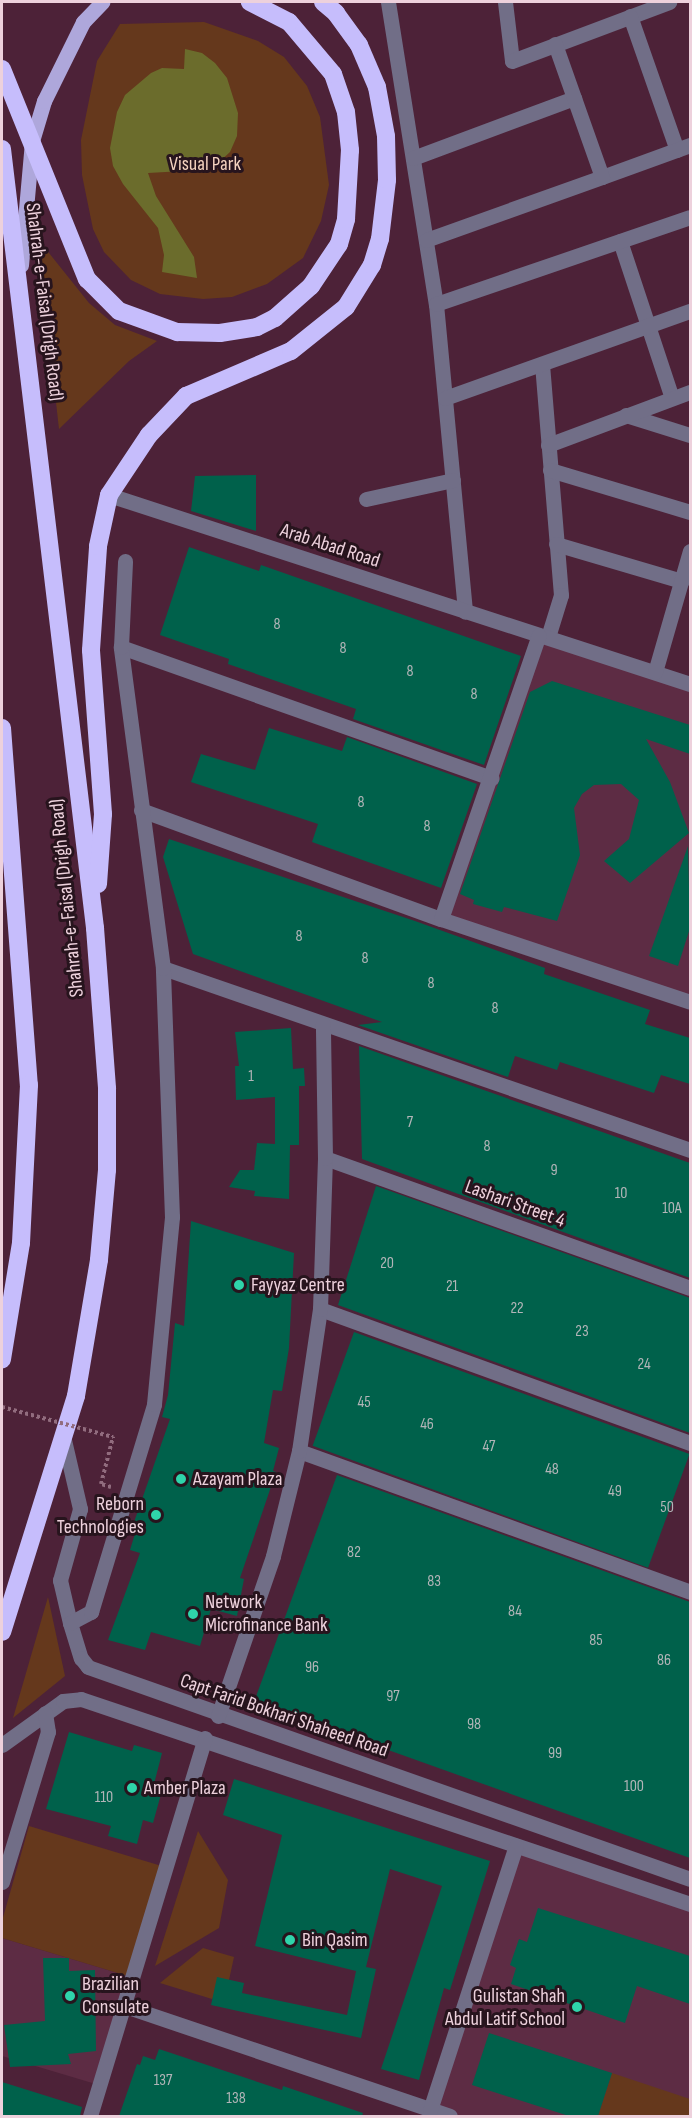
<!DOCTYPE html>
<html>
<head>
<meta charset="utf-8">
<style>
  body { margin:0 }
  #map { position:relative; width:692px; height:2118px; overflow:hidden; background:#4d2238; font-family:"Sofia Sans Condensed",sans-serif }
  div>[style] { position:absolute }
  .built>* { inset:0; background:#5d2c44 }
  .green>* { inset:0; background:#65381c }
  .water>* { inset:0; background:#6b6c2c }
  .building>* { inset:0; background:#00614b; transform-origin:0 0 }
  .path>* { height:4px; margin-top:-2px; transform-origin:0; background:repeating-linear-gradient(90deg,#916c7e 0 3px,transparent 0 6px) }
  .minor>* { height:15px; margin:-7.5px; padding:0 7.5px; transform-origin:7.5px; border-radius:7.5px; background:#716e87 }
  .major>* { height:15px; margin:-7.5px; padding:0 7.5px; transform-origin:7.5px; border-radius:7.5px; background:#aea7db }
  .highway>* { height:18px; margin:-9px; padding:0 9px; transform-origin:9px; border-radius:9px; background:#c6bdfc }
  .path-bridge>* { height:4px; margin-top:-2px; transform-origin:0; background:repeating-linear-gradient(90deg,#916c7e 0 3px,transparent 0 6px) }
  .dots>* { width:16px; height:16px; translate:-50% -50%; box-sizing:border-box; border:3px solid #27141d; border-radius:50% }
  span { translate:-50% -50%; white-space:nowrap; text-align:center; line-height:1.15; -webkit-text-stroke:6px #27141d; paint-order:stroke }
  .number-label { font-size:16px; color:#b2b5b8 }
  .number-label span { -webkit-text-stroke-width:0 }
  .park-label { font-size:20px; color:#f4d2bf }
  .street-label { font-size:20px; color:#edd1dc }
  .poi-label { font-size:20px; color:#edd1dc }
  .left { translate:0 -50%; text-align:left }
  .right { translate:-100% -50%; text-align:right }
  .frame { position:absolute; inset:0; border:3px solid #edd1dc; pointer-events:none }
</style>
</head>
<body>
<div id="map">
  <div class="built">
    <i style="clip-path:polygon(539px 635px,690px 684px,690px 1002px,441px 919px)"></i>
    <i style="clip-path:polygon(516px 1846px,690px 1904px,690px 2116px,450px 2116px,430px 2110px)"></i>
    <i style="clip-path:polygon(2px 1938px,131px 1977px,99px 2085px,2px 2056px)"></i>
  </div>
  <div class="green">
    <i style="clip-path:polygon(204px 22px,258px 41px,284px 57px,307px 86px,320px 117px,329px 185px,321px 221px,303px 258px,267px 284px,232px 297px,203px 299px,160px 294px,131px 280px,104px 252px,93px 229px,82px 175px,81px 140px,97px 61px,120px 24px)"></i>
    <i style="clip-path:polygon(45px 248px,89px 303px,115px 325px,157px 341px,129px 361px,59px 429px,39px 251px)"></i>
    <i style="clip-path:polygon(48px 1597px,65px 1676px,13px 1718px)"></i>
    <i style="clip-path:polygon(29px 1826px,165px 1867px,131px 1977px,2px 1938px,2px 1921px)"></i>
    <i style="clip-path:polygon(198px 1831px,228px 1880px,219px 1928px,155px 1966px)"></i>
    <i style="clip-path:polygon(203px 1948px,234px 1957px,229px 1980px,212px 1999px,160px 1983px)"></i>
    <i style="clip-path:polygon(612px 2073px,690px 2099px,690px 2116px,598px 2116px)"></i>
  </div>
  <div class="water">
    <i style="clip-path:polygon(185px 49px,202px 53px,215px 63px,227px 78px,238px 113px,237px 136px,230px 152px,217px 164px,201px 170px,148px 173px,156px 196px,194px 257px,197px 278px,162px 272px,164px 255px,158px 228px,123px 184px,113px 166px,110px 148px,117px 112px,125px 95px,151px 73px,162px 68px,184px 69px)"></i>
  </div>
  <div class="building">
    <i style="clip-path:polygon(256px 475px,256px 531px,191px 511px,195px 476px)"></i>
    <i style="clip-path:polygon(189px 547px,259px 571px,261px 565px,521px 656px,484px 765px,353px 719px,356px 709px,228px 664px,229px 659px,160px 635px)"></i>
    <i style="clip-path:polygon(552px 681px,690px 725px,690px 754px,646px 739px,670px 782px,689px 833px,630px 883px,604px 861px,629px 839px,639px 800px,621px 784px,594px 785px,582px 794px,574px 808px,580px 855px,557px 921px,504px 907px,502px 912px,473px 904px,474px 900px,460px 894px,530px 692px)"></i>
    <i style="clip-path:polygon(269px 728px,342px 751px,347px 737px,477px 784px,441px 888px,312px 842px,318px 824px,191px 782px,201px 754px,255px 770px)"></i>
    <i style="clip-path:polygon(169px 839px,415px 921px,545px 968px,544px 974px,650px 1010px,645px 1024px,690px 1038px,690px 1084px,661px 1075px,654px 1093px,560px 1062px,557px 1070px,515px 1056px,508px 1077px,358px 1025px,382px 1022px,193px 954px,163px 857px)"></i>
    <i style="clip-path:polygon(688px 846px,690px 928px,678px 966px,649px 956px)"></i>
    <i style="clip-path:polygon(291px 1028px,293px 1069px,304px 1068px,305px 1086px,299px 1086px,299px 1145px,290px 1145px,289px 1199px,254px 1196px,255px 1191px,229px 1187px,240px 1170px,254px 1170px,257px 1143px,275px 1144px,275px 1097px,236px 1100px,235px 1066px,239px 1066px,235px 1032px)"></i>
    <i style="clip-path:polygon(359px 1046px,690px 1163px,690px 1278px,362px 1159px)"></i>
    <i style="clip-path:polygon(376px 1186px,690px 1298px,690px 1433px,338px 1305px)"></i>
    <i style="clip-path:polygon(191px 1221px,294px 1253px,289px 1348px,282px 1391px,273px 1390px,264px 1443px,279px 1448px,273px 1471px,276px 1472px,240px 1578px,244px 1579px,237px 1616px,211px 1609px,200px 1646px,151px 1632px,145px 1650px,108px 1640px,140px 1553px,130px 1550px,137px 1527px,133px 1525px,170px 1419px,162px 1417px,168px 1395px,175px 1323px,184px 1326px)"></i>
    <i style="left:354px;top:1332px;width:357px;height:121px;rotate:20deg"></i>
    <i style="clip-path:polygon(337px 1475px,690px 1602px,690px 1858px,254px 1702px)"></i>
    <i style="clip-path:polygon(69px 1732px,132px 1751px,134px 1745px,162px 1753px,154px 1784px,163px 1787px,153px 1823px,143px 1820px,137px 1844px,108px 1836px,111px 1826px,46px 1809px)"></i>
    <i style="clip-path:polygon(234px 1779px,490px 1861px,450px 1990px,444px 1988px,419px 2080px,381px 2069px,442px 1886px,390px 1869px,366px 1967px,376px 1969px,361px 2038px,211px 2005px,217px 1977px,244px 1983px,242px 1993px,347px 2015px,356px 1971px,255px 1946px,282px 1835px,223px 1815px)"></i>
    <i style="clip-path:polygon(538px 1908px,690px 1956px,690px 2004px,637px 1986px,625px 2023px,511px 1984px,516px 1968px,510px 1965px,519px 1939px,527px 1942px)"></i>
    <i style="clip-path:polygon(43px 1958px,69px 1958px,69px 1971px,95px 1970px,96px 2051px,68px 2054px,71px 2064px,10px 2067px,4px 2025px,45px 2021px)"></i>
    <i style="clip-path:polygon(489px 2033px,612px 2073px,598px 2116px,569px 2116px,472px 2085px)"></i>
    <i style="clip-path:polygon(159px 2049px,282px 2090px,283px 2086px,363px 2113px,362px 2116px,119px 2116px,137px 2064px,140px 2065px,143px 2056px,155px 2060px)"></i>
    <i style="clip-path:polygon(2px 2082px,82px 2107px,80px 2116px,2px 2116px)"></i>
  </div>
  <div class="path">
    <i style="left:111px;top:1487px;width:10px;rotate:-163deg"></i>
    <i style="left:101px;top:1484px;width:49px;rotate:-75.7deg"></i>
  </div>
  <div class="minor">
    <i style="left:388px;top:2px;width:306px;rotate:81deg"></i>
    <i style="left:436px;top:304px;width:309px;rotate:84.6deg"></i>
    <i style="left:505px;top:2px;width:59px;rotate:83.2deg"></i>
    <i style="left:512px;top:61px;width:168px;rotate:-20.6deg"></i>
    <i style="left:630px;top:16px;width:142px;rotate:70.7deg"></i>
    <i style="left:413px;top:158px;width:172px;rotate:-20.4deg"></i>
    <i style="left:602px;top:177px;width:94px;rotate:-20deg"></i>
    <i style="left:426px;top:240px;width:187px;rotate:-19.7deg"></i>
    <i style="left:602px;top:177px;width:141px;rotate:-109.5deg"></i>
    <i style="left:620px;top:241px;width:165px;rotate:71.7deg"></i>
    <i style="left:436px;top:304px;width:268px;rotate:-18.9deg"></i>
    <i style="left:542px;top:364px;width:232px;rotate:85.3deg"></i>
    <i style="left:561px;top:595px;width:44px;rotate:107.2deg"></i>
    <i style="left:445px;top:398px;width:260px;rotate:-19.6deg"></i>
    <i style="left:626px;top:415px;width:67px;rotate:17.4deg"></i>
    <i style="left:548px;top:445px;width:152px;rotate:-20.5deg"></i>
    <i style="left:550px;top:470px;width:146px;rotate:16.7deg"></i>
    <i style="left:109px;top:495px;width:611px;rotate:18.02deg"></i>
    <i style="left:366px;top:499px;width:89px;rotate:-12.3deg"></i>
    <i style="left:556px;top:544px;width:131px;rotate:16.4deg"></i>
    <i style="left:121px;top:647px;width:393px;rotate:19.5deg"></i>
    <i style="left:655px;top:672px;width:126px;rotate:-73.9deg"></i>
    <i style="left:141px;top:810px;width:319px;rotate:20deg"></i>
    <i style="left:441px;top:919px;width:262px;rotate:18.4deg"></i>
    <i style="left:441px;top:919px;width:300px;rotate:-71deg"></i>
    <i style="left:163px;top:968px;width:558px;rotate:19.05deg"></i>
    <i style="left:325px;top:1158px;width:387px;rotate:19.6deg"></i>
    <i style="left:320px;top:1309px;width:394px;rotate:19.9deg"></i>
    <i style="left:64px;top:1440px;width:71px;rotate:76.9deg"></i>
    <i style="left:80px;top:1509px;width:74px;rotate:105.7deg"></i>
    <i style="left:60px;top:1580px;width:44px;rotate:76.9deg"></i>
    <i style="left:70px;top:1623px;width:37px;rotate:73deg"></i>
    <i style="left:81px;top:1658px;width:11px;rotate:52deg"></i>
    <i style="left:88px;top:1667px;width:638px;rotate:19.4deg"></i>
    <i style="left:299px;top:1451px;width:416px;rotate:19.8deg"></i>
    <i style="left:70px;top:1623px;width:24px;rotate:-28deg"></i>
    <i style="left:91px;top:1612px;width:217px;rotate:-73.1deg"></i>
    <i style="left:154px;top:1404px;width:188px;rotate:-84.5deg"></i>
    <i style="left:172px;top:1217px;width:249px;rotate:-92.1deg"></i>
    <i style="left:163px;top:968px;width:324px;rotate:-97.5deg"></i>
    <i style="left:121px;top:647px;width:86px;rotate:-87.3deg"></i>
    <i style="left:218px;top:1716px;width:169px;rotate:-71deg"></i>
    <i style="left:273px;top:1556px;width:108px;rotate:-76.1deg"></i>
    <i style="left:299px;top:1451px;width:144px;rotate:-81.6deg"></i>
    <i style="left:320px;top:1309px;width:151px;rotate:-88.1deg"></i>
    <i style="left:325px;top:1158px;width:134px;rotate:-90.9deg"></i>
    <i style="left:2px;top:1745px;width:75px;rotate:-35.8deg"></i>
    <i style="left:63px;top:1701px;width:18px;rotate:-6deg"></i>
    <i style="left:81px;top:1699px;width:643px;rotate:18.6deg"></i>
    <i style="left:2px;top:1882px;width:157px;rotate:-73deg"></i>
    <i style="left:48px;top:1732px;width:19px;rotate:-99deg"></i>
    <i style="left:122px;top:2005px;width:346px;rotate:18.7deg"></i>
    <i style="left:430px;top:2110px;width:278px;rotate:-72deg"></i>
    <i style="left:90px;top:2116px;width:395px;rotate:-73.1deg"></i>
  </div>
  <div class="major">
    <i style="left:21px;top:265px;width:124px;rotate:-84.9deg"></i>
    <i style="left:32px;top:141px;width:42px;rotate:-73.3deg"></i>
    <i style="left:44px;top:101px;width:88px;rotate:-63.7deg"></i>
    <i style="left:83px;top:22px;width:28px;rotate:-46deg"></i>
  </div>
  <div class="highway">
    <i style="left:2px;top:69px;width:227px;rotate:68deg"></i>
    <i style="left:87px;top:279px;width:45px;rotate:45deg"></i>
    <i style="left:119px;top:311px;width:62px;rotate:19.9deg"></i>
    <i style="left:177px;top:332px;width:43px;rotate:1.3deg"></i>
    <i style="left:220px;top:333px;width:37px;rotate:-9deg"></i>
    <i style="left:257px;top:327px;width:20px;rotate:-27deg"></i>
    <i style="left:275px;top:318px;width:48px;rotate:-41.6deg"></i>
    <i style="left:311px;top:286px;width:50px;rotate:-56.3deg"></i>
    <i style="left:339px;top:244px;width:26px;rotate:-74deg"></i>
    <i style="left:346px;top:219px;width:69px;rotate:-86.7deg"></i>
    <i style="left:350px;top:150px;width:38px;rotate:-96deg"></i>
    <i style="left:346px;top:112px;width:40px;rotate:-108.9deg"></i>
    <i style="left:333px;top:74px;width:68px;rotate:-130.2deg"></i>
    <i style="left:289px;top:22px;width:44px;rotate:-152.9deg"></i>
    <i style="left:2px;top:149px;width:785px;rotate:83.19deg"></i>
    <i style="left:95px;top:928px;width:161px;rotate:85.7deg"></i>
    <i style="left:107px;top:1089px;width:81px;rotate:90deg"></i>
    <i style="left:107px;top:1170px;width:90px;rotate:95.1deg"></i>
    <i style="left:99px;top:1260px;width:138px;rotate:99.6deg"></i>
    <i style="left:76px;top:1396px;width:247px;rotate:107.4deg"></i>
    <i style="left:2px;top:728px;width:358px;rotate:85.7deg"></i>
    <i style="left:29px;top:1085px;width:158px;rotate:92.9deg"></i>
    <i style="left:21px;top:1243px;width:118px;rotate:99.3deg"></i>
    <i style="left:98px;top:884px;width:70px;rotate:-85.9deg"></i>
    <i style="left:103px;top:814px;width:164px;rotate:-94.2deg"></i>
    <i style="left:91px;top:650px;width:104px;rotate:-86.1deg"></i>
    <i style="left:98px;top:546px;width:52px;rotate:-77.8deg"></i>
    <i style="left:109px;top:495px;width:72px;rotate:-56.3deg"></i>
    <i style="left:149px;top:435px;width:54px;rotate:-46.5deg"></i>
    <i style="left:186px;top:396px;width:114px;rotate:-23.2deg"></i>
    <i style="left:291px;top:351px;width:70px;rotate:-38.7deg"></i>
    <i style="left:346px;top:307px;width:49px;rotate:-58.2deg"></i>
    <i style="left:372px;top:265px;width:27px;rotate:-73deg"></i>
    <i style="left:380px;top:239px;width:59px;rotate:-83.2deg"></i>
    <i style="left:387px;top:180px;width:44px;rotate:-91.3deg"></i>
    <i style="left:386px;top:136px;width:50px;rotate:-100.4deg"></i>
    <i style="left:377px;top:87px;width:46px;rotate:-113.2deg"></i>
    <i style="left:359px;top:45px;width:39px;rotate:-126deg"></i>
    <i style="left:336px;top:13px;width:17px;rotate:-140deg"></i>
  </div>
  <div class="path-bridge">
    <i style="left:2px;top:1407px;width:115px;rotate:15.1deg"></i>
  </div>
  <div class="dots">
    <i style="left:239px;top:1285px;background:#2fd4aa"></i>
    <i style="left:181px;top:1479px;background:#2fd4aa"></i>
    <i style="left:156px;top:1515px;background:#2fd4aa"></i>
    <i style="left:193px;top:1614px;background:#2fd4aa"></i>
    <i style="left:132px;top:1788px;background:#2fd4aa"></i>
    <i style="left:290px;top:1940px;background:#2fd4aa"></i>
    <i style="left:70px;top:1996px;background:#2fd4aa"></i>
    <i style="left:577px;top:2007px;background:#2fd4aa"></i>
  </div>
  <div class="number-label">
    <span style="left:277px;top:625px">8</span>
    <span style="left:343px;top:649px">8</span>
    <span style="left:410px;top:672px">8</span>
    <span style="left:474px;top:695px">8</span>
    <span style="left:361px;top:803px">8</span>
    <span style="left:427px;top:827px">8</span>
    <span style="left:299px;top:937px">8</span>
    <span style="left:365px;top:959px">8</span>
    <span style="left:431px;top:984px">8</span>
    <span style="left:495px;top:1009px">8</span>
    <span style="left:251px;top:1077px">1</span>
    <span style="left:410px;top:1123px">7</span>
    <span style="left:487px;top:1147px">8</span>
    <span style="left:554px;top:1171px">9</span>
    <span style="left:621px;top:1194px">10</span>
    <span style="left:672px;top:1209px">10A</span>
    <span style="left:387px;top:1264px">20</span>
    <span style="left:452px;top:1287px">21</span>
    <span style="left:517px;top:1309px">22</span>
    <span style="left:582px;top:1332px">23</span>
    <span style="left:644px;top:1365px">24</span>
    <span style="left:364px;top:1403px">45</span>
    <span style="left:427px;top:1425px">46</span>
    <span style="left:489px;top:1447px">47</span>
    <span style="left:552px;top:1470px">48</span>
    <span style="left:615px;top:1492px">49</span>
    <span style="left:667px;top:1508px">50</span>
    <span style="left:354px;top:1553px">82</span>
    <span style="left:434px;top:1582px">83</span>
    <span style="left:515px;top:1612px">84</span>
    <span style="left:596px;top:1641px">85</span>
    <span style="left:664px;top:1661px">86</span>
    <span style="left:312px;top:1668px">96</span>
    <span style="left:393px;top:1697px">97</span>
    <span style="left:474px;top:1725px">98</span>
    <span style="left:555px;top:1754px">99</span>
    <span style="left:634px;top:1787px">100</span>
    <span style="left:104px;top:1798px">110</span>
    <span style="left:163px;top:2081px">137</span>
    <span style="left:236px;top:2099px">138</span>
  </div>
  <div class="park-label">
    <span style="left:205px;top:164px">Visual Park</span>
  </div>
  <div class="street-label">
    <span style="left:44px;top:302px;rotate:83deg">Shahrah-e-Faisal (Drigh Road)</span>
    <span style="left:330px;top:546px;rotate:18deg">Arab Abad Road</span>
    <span style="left:67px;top:898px;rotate:-96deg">Shahrah-e-Faisal (Drigh Road)</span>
    <span style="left:515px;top:1204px;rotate:20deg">Lashari Street 4</span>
    <span style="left:284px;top:1716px;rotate:19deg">Capt Farid Bokhari Shaheed Road</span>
  </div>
  <div class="poi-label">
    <span class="left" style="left:251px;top:1285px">Fayyaz Centre</span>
    <span class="left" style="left:193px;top:1479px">Azayam Plaza</span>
    <span class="right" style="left:144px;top:1516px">Reborn<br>Technologies</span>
    <span class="left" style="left:205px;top:1614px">Network<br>Microfinance Bank</span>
    <span class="left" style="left:144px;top:1788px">Amber Plaza</span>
    <span class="left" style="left:302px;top:1940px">Bin Qasim</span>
    <span class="left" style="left:82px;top:1996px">Brazilian<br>Consulate</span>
    <span class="right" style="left:565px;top:2008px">Gulistan Shah<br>Abdul Latif School</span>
  </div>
  <div class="frame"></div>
</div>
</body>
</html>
